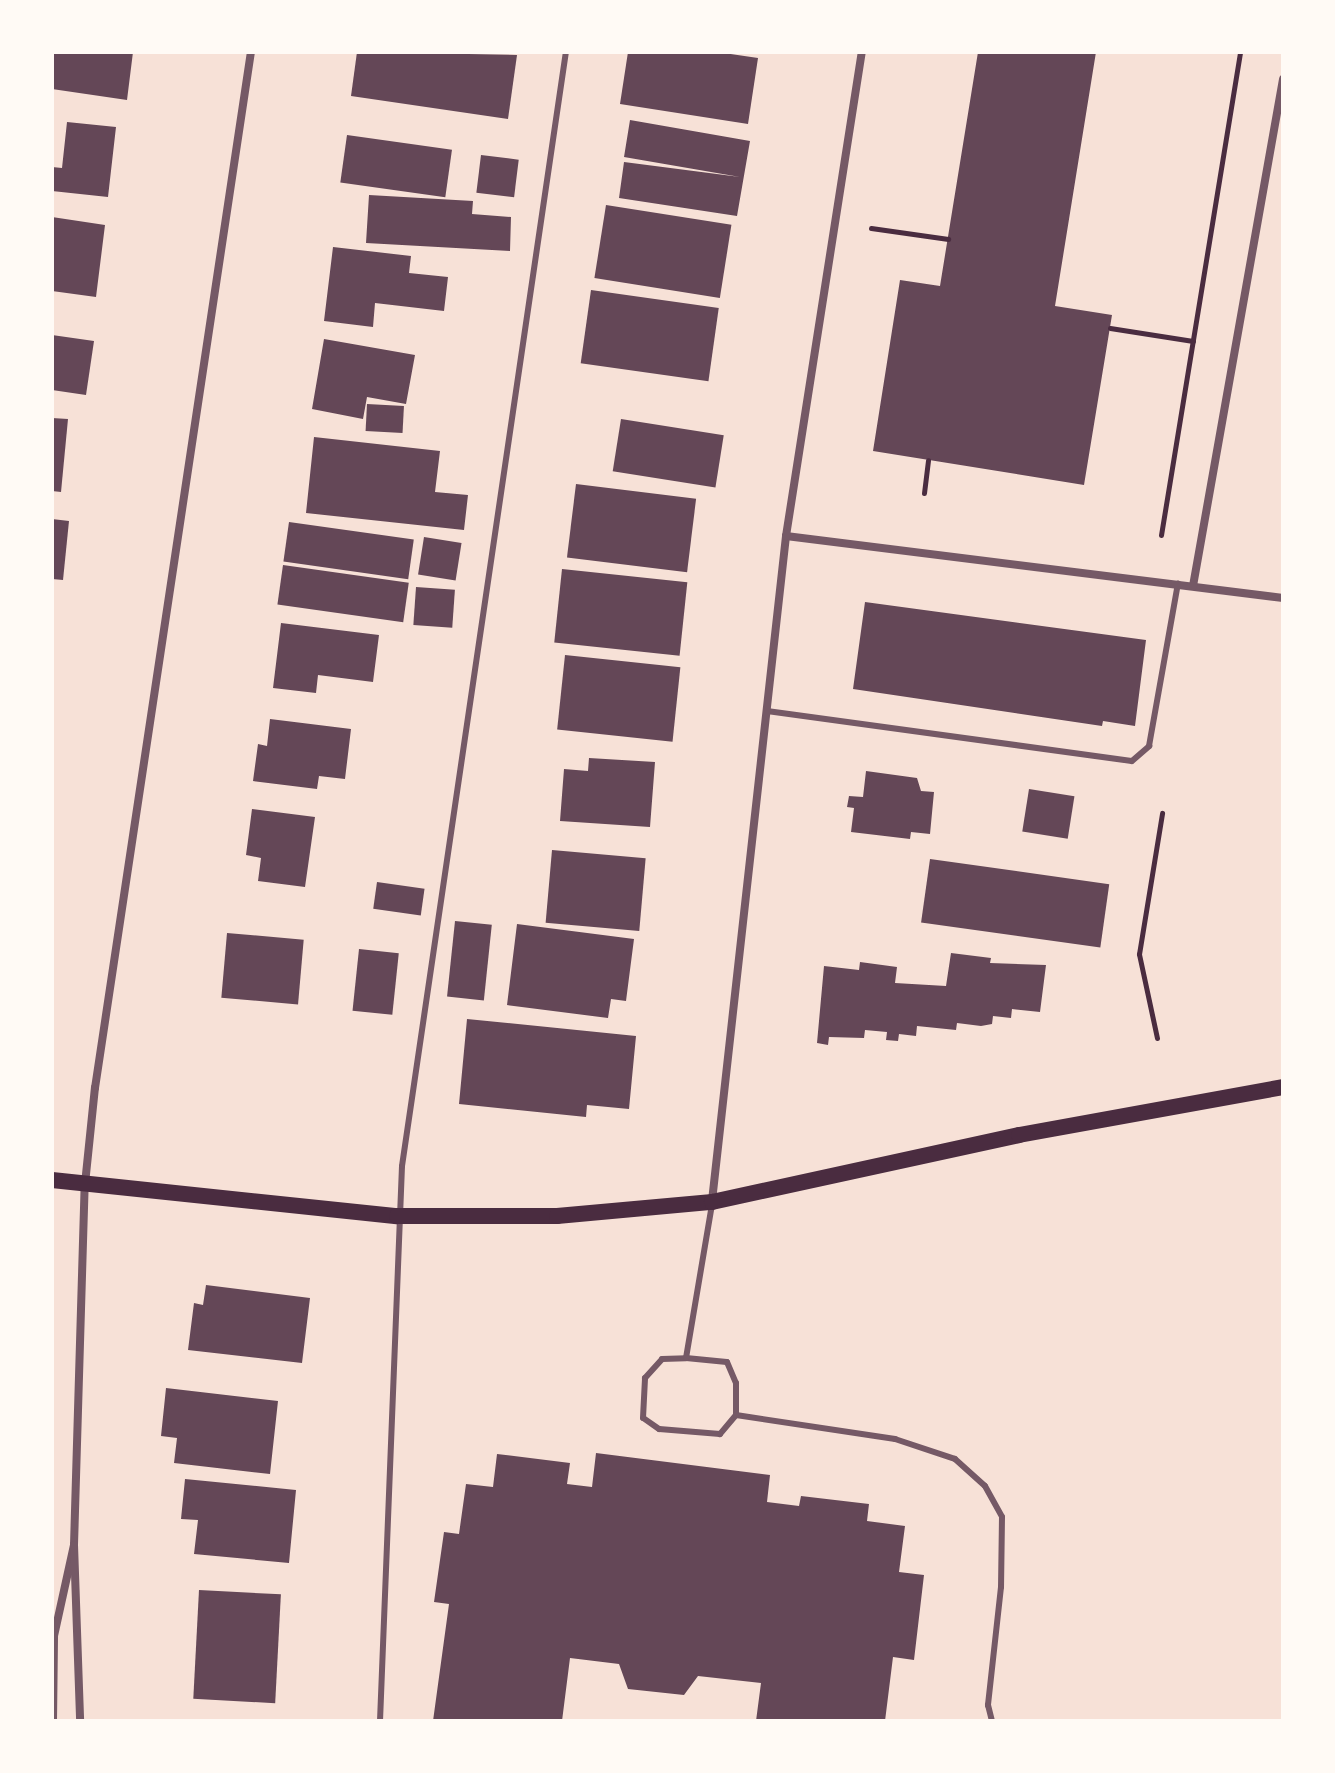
<!DOCTYPE html>
<html>
<head>
<meta charset="utf-8">
<style>
  body { margin:0 }
  #map { position:relative; width:1335px; height:1773px; overflow:hidden; background:#f7e1d7; font-family:"DejaVu Sans",sans-serif }
  div>[style] { position:absolute }
  .building>* { inset:0; background:#644757; transform-origin:0 0 }
  .path>* { height:5px; margin:-2.5px; padding:0 2.5px; transform-origin:2.5px; border-radius:2.5px; background:#4a2c40 }
  .service>* { height:6px; margin:-3px; padding:0 3px; transform-origin:3px; border-radius:3px; background:#755966 }
  .minor>* { height:8px; margin:-4px; padding:0 4px; transform-origin:4px; border-radius:4px; background:#755966 }
  .secondary>* { height:16px; margin:-8px; padding:0 8px; transform-origin:8px; border-radius:8px; background:#4a2c40 }
  span { translate:-50% -50%; white-space:nowrap; text-align:center; line-height:1.15; -webkit-text-stroke:8px #fffaf5; paint-order:stroke }
  .frame { position:absolute; inset:0; border:54px solid #fffaf5; pointer-events:none }
</style>
</head>
<body>
<div id="map">
  <div class="building">
    <i style="clip-path:polygon(52px 52px,133px 52px,127px 100px,52px 89px)"></i>
    <i style="clip-path:polygon(357px 52px,517px 55px,508px 119px,351px 96px)"></i>
    <i style="clip-path:polygon(628px 52px,717px 52px,758px 58px,748px 124px,620px 104px)"></i>
    <i style="clip-path:polygon(978px 52px,1096px 52px,1055px 306px,1112px 315px,1084px 485px,873px 451px,900px 280px,940px 286px)"></i>
    <i style="clip-path:polygon(630px 120px,750px 141px,737px 216px,619px 198px,624px 162px,740px 177px,624px 157px)"></i>
    <i style="clip-path:polygon(67px 122px,116px 127px,108px 197px,52px 191px,52px 167px,62px 168px)"></i>
    <i style="left:347px;top:135px;width:106px;height:48px;rotate:8deg"></i>
    <i style="left:481px;top:155px;width:38px;height:38px;rotate:7deg"></i>
    <i style="clip-path:polygon(369px 195px,473px 201px,472px 214px,511px 217px,510px 251px,366px 243px)"></i>
    <i style="left:606px;top:205px;width:127px;height:74px;rotate:9deg"></i>
    <i style="clip-path:polygon(52px 217px,105px 225px,96px 297px,52px 291px)"></i>
    <i style="clip-path:polygon(333px 247px,411px 256px,409px 273px,448px 277px,444px 311px,375px 303px,373px 327px,324px 321px)"></i>
    <i style="left:591px;top:290px;width:129px;height:74px;rotate:8deg"></i>
    <i style="clip-path:polygon(52px 335px,94px 341px,86px 395px,52px 390px)"></i>
    <i style="clip-path:polygon(324px 339px,415px 355px,406px 404px,367px 397px,363px 419px,312px 409px)"></i>
    <i style="left:367px;top:404px;width:37px;height:27px;rotate:3deg"></i>
    <i style="clip-path:polygon(52px 418px,68px 419px,61px 492px,52px 491px)"></i>
    <i style="left:621px;top:419px;width:104px;height:53px;rotate:9deg"></i>
    <i style="clip-path:polygon(314px 437px,440px 451px,435px 492px,468px 495px,464px 530px,306px 513px)"></i>
    <i style="left:576px;top:484px;width:121px;height:74px;rotate:7deg"></i>
    <i style="clip-path:polygon(52px 519px,69px 521px,63px 580px,52px 579px)"></i>
    <i style="left:289px;top:522px;width:126px;height:40px;rotate:8deg"></i>
    <i style="left:424px;top:537px;width:38px;height:38px;rotate:9deg"></i>
    <i style="left:283px;top:565px;width:127px;height:40px;rotate:8deg"></i>
    <i style="left:562px;top:569px;width:126px;height:74px;rotate:6deg"></i>
    <i style="left:416px;top:587px;width:39px;height:38px;rotate:4deg"></i>
    <i style="clip-path:polygon(865px 602px,1146px 640px,1135px 726px,1103px 721px,1102px 726px,853px 689px)"></i>
    <i style="clip-path:polygon(281px 623px,379px 635px,373px 682px,318px 675px,316px 693px,273px 688px)"></i>
    <i style="left:565px;top:655px;width:116px;height:75px;rotate:6deg"></i>
    <i style="clip-path:polygon(270px 719px,351px 729px,345px 779px,319px 776px,317px 789px,253px 781px,258px 744px,267px 746px)"></i>
    <i style="clip-path:polygon(589px 758px,655px 762px,650px 827px,560px 821px,564px 769px,588px 771px)"></i>
    <i style="clip-path:polygon(866px 771px,917px 778px,921px 791px,934px 792px,930px 834px,911px 832px,910px 839px,851px 832px,854px 808px,847px 807px,849px 796px,863px 797px)"></i>
    <i style="left:1029px;top:789px;width:46px;height:43px;rotate:9deg"></i>
    <i style="clip-path:polygon(252px 809px,315px 817px,305px 887px,258px 881px,261px 858px,246px 855px)"></i>
    <i style="left:552px;top:850px;width:94px;height:73px;rotate:5deg"></i>
    <i style="left:930px;top:859px;width:181px;height:64px;rotate:8deg"></i>
    <i style="left:377px;top:882px;width:48px;height:27px;rotate:8deg"></i>
    <i style="left:455px;top:921px;width:37px;height:76px;rotate:6deg"></i>
    <i style="clip-path:polygon(517px 924px,634px 939px,626px 1001px,611px 999px,608px 1018px,507px 1005px)"></i>
    <i style="left:227px;top:933px;width:77px;height:65px;rotate:5deg"></i>
    <i style="left:359px;top:949px;width:40px;height:62px;rotate:6deg"></i>
    <i style="clip-path:polygon(951px 953px,991px 958px,990px 963px,1046px 965px,1040px 1012px,1012px 1009px,1011px 1018px,993px 1016px,992px 1024px,981px 1026px,957px 1023px,956px 1030px,917px 1026px,916px 1036px,899px 1034px,898px 1041px,886px 1040px,887px 1032px,865px 1030px,864px 1038px,829px 1037px,828px 1045px,817px 1043px,824px 966px,859px 970px,860px 962px,897px 967px,895px 983px,946px 986px)"></i>
    <i style="clip-path:polygon(467px 1019px,636px 1036px,629px 1109px,587px 1105px,586px 1117px,459px 1104px)"></i>
    <i style="clip-path:polygon(206px 1285px,310px 1298px,302px 1363px,188px 1350px,194px 1303px,203px 1305px)"></i>
    <i style="clip-path:polygon(166px 1388px,278px 1401px,270px 1474px,174px 1463px,177px 1438px,161px 1436px)"></i>
    <i style="clip-path:polygon(596px 1453px,770px 1475px,767px 1502px,799px 1506px,801px 1496px,869px 1504px,867px 1521px,905px 1526px,899px 1572px,924px 1575px,914px 1660px,893px 1657px,885px 1721px,756px 1721px,761px 1683px,698px 1676px,684px 1695px,628px 1689px,619px 1664px,570px 1658px,562px 1721px,433px 1721px,449px 1604px,434px 1602px,444px 1532px,459px 1534px,466px 1484px,493px 1487px,497px 1454px,570px 1463px,567px 1484px,592px 1487px)"></i>
    <i style="clip-path:polygon(185px 1479px,296px 1490px,289px 1563px,194px 1554px,198px 1520px,181px 1519px)"></i>
    <i style="left:199px;top:1590px;width:82px;height:109px;rotate:3deg"></i>
  </div>
  <div class="path">
    <i style="left:871px;top:228px;width:78px;rotate:8.1deg"></i>
    <i style="left:1110px;top:328px;width:84px;rotate:8.9deg"></i>
    <i style="left:924px;top:493px;width:33px;rotate:-83deg"></i>
    <i style="left:1161px;top:535px;width:489px;rotate:-80.7deg"></i>
    <i style="left:1157px;top:1038px;width:86px;rotate:-102.1deg"></i>
    <i style="left:1139px;top:954px;width:143px;rotate:-80.7deg"></i>
  </div>
  <div class="service">
    <i style="left:767px;top:711px;width:368px;rotate:7.8deg"></i>
    <i style="left:1132px;top:761px;width:23px;rotate:-41deg"></i>
    <i style="left:1149px;top:746px;width:165px;rotate:-79.9deg"></i>
    <i style="left:686px;top:1358px;width:41px;rotate:5.6deg"></i>
    <i style="left:727px;top:1362px;width:23px;rotate:67deg"></i>
    <i style="left:736px;top:1383px;width:32px;rotate:90deg"></i>
    <i style="left:736px;top:1415px;width:25px;rotate:130deg"></i>
    <i style="left:720px;top:1434px;width:61px;rotate:-175.3deg"></i>
    <i style="left:659px;top:1429px;width:19px;rotate:-145deg"></i>
    <i style="left:643px;top:1418px;width:40px;rotate:-87.1deg"></i>
    <i style="left:645px;top:1378px;width:25px;rotate:-48deg"></i>
    <i style="left:662px;top:1359px;width:24px;rotate:-2deg"></i>
    <i style="left:686px;top:1358px;width:156px;rotate:-80.4deg"></i>
    <i style="left:736px;top:1415px;width:161px;rotate:8.6deg"></i>
    <i style="left:895px;top:1439px;width:63px;rotate:18.4deg"></i>
    <i style="left:955px;top:1459px;width:40px;rotate:42deg"></i>
    <i style="left:985px;top:1486px;width:35px;rotate:61deg"></i>
    <i style="left:1002px;top:1517px;width:70px;rotate:90.8deg"></i>
    <i style="left:1001px;top:1587px;width:119px;rotate:96.3deg"></i>
    <i style="left:988px;top:1705px;width:16px;rotate:76deg"></i>
    <i style="left:380px;top:1721px;width:555px;rotate:-87.73deg"></i>
    <i style="left:402px;top:1166px;width:1126px;rotate:-81.63deg"></i>
  </div>
  <div class="minor">
    <i style="left:786px;top:536px;width:501px;rotate:7.11deg"></i>
    <i style="left:1193px;top:586px;width:515px;rotate:-79.93deg"></i>
    <i style="left:712px;top:1201px;width:669px;rotate:-83.65deg"></i>
    <i style="left:786px;top:536px;width:490px;rotate:-81.1deg"></i>
    <i style="left:74px;top:1545px;width:361px;rotate:-88.3deg"></i>
    <i style="left:85px;top:1184px;width:97px;rotate:-84.1deg"></i>
    <i style="left:95px;top:1088px;width:1048px;rotate:-81.44deg"></i>
    <i style="left:53px;top:1721px;width:85px;rotate:-89.3deg"></i>
    <i style="left:54px;top:1636px;width:93px;rotate:-77.6deg"></i>
    <i style="left:74px;top:1545px;width:176px;rotate:88deg"></i>
  </div>
  <div class="secondary">
    <i style="left:52px;top:1180px;width:347px;rotate:6deg"></i>
    <i style="left:397px;top:1216px;width:160px"></i>
    <i style="left:557px;top:1216px;width:156px;rotate:-5.2deg"></i>
    <i style="left:712px;top:1202px;width:314px;rotate:-12.3deg"></i>
    <i style="left:1019px;top:1135px;width:268px;rotate:-10.3deg"></i>
  </div>
  <div class="frame"></div>
</div>
</body>
</html>
